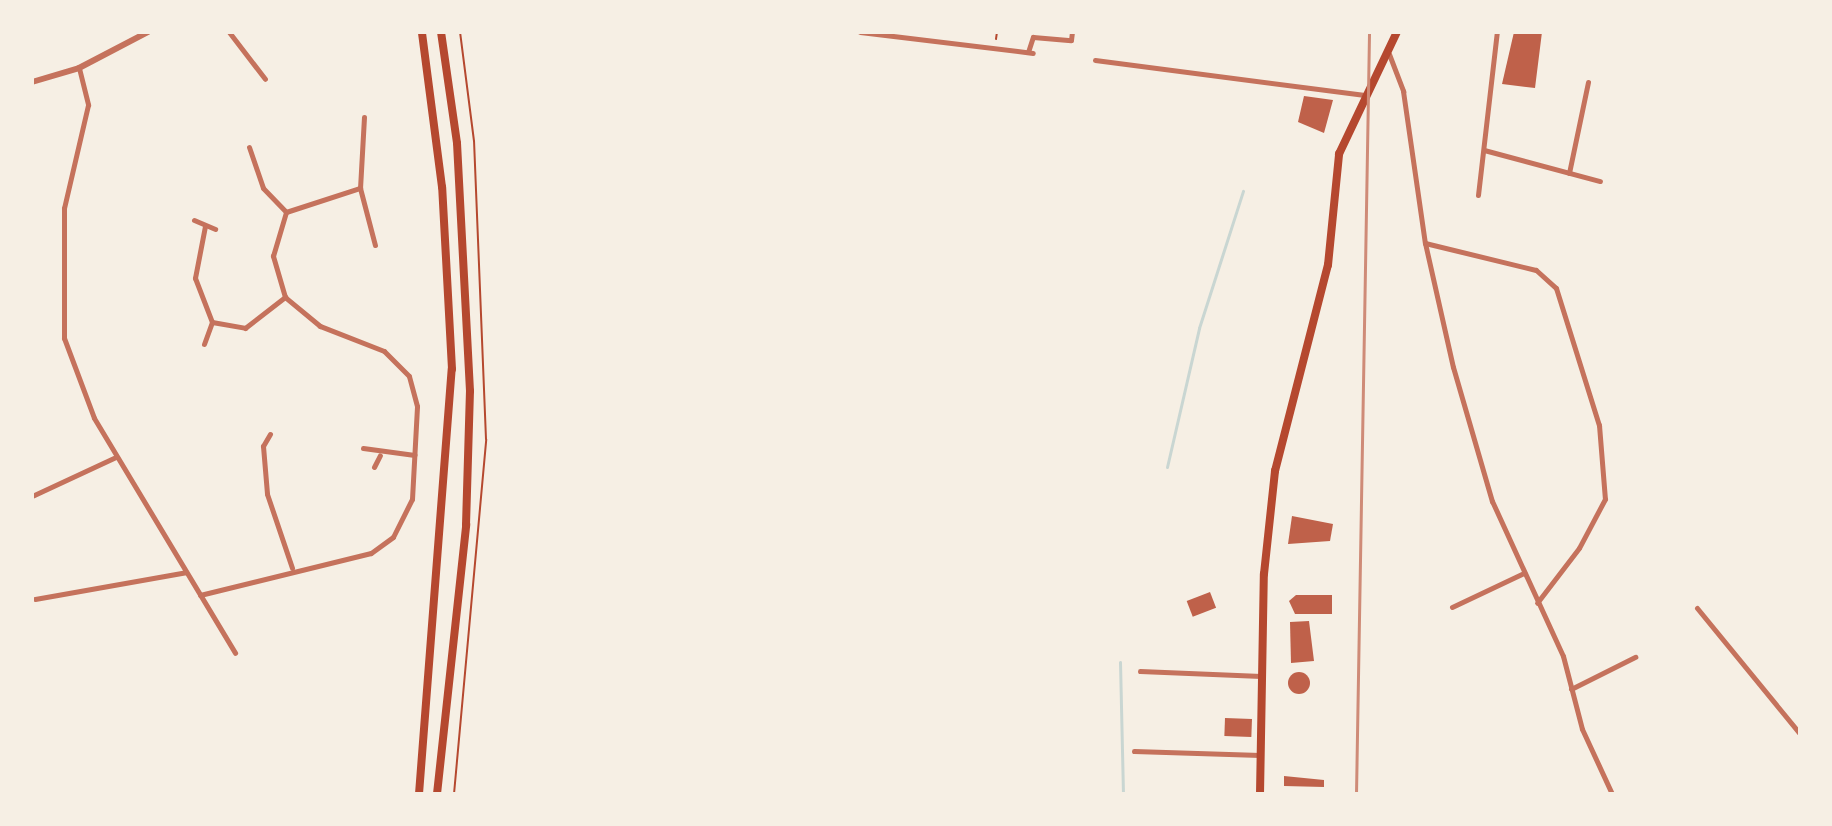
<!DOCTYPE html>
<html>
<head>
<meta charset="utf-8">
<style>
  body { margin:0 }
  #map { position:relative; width:1832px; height:826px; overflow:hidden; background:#f6efe4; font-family:Jost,sans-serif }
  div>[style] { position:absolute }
  .stream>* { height:3px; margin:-1.5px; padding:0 1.5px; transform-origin:1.5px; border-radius:1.5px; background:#c9d6d2 }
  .building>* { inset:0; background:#bf614a; transform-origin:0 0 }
  .round { border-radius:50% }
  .path>* { height:2px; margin:-1px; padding:0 1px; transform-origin:1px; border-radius:1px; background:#b5482f }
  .minor>* { height:5px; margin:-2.5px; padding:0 2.5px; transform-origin:2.5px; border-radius:2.5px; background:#c5725c }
  .tertiary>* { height:6px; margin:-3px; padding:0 3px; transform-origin:3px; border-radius:3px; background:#c5725c }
  .trunk>* { height:8px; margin:-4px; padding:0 4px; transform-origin:4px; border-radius:4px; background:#b5482f }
  .rail>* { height:3px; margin:-1.5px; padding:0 1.5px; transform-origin:1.5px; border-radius:1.5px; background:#cf8b77 }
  span { translate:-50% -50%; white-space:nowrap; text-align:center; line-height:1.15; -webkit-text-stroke:8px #f6efe4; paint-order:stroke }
  .frame { position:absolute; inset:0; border:34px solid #f6efe4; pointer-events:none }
</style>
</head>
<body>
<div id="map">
  <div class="stream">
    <i style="left:1167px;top:467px;width:143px;rotate:-77deg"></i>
    <i style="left:1199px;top:328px;width:144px;rotate:-72.2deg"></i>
    <i style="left:1120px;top:662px;width:132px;rotate:88.7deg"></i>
  </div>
  <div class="building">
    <i style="clip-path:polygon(1514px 32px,1542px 32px,1535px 88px,1502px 84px)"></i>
    <i style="clip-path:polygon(1304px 96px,1333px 100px,1324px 133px,1298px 122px)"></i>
    <i style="clip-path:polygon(1292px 516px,1333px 524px,1330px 541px,1288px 544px)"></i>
    <i style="left:1210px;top:592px;width:17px;height:25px;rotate:69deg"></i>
    <i style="clip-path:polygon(1296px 595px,1332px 595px,1332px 614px,1295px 614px,1289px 601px)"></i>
    <i style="clip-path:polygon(1309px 621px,1314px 661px,1291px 663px,1290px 622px)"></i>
    <i class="round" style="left:1288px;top:672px;width:22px;height:22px"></i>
    <i style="left:1225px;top:718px;width:27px;height:18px;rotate:2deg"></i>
    <i style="clip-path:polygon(1284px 776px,1324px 780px,1324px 787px,1284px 786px)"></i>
  </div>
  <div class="path">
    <i style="left:996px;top:39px;width:7px;rotate:-82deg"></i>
    <i style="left:454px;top:794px;width:356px;rotate:-84.8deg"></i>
    <i style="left:486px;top:439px;width:298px;rotate:-92.3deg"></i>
    <i style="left:474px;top:141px;width:110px;rotate:-97.3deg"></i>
  </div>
  <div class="minor">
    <i style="left:229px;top:32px;width:59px;rotate:52.5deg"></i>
    <i style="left:860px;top:32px;width:174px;rotate:6.9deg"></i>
    <i style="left:1028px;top:52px;width:16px;rotate:-72deg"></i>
    <i style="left:1033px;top:37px;width:38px;rotate:5deg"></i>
    <i style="left:1071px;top:40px;width:8px;rotate:-83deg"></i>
    <i style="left:1389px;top:54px;width:40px;rotate:69deg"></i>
    <i style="left:1403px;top:91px;width:154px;rotate:81.8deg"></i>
    <i style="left:1425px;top:243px;width:127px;rotate:77.3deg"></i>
    <i style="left:1453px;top:367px;width:140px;rotate:73.8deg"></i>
    <i style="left:1492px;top:501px;width:170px;rotate:65.4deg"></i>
    <i style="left:1563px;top:656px;width:75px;rotate:75.4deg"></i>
    <i style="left:1582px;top:729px;width:72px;rotate:65.2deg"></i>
    <i style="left:1095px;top:60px;width:270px;rotate:7.4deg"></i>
    <i style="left:79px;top:68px;width:38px;rotate:76deg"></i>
    <i style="left:88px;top:105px;width:106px;rotate:103.1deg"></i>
    <i style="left:64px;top:208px;width:130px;rotate:90deg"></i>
    <i style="left:64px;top:338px;width:85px;rotate:69.4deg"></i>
    <i style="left:94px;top:418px;width:274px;rotate:59deg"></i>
    <i style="left:364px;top:117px;width:71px;rotate:93.2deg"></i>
    <i style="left:360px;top:188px;width:59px;rotate:75.3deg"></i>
    <i style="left:249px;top:147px;width:43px;rotate:71.1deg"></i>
    <i style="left:263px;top:188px;width:33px;rotate:46deg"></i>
    <i style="left:286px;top:212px;width:78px;rotate:-18deg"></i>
    <i style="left:1484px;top:150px;width:120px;rotate:15deg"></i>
    <i style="left:1569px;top:173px;width:93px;rotate:-78.2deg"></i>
    <i style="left:1478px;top:195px;width:164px;rotate:-83.4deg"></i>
    <i style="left:194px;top:220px;width:23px;rotate:23deg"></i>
    <i style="left:205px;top:226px;width:53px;rotate:100.9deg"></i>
    <i style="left:195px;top:278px;width:47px;rotate:68.9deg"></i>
    <i style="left:212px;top:322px;width:34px;rotate:10deg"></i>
    <i style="left:245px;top:328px;width:51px;rotate:-37.8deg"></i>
    <i style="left:1425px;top:243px;width:114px;rotate:13.7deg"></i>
    <i style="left:1536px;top:270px;width:27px;rotate:42deg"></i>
    <i style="left:1556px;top:288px;width:144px;rotate:72.6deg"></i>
    <i style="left:1599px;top:425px;width:74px;rotate:85.4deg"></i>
    <i style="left:1605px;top:499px;width:55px;rotate:118deg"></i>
    <i style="left:1579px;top:548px;width:69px;rotate:127.4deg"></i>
    <i style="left:204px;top:344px;width:23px;rotate:-70deg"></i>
    <i style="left:270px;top:434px;width:14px;rotate:120deg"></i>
    <i style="left:263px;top:446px;width:48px;rotate:85.2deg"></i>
    <i style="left:267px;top:494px;width:78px;rotate:71.3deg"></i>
    <i style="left:363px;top:448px;width:52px;rotate:7.7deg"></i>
    <i style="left:374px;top:467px;width:13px;rotate:-63deg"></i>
    <i style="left:32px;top:496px;width:93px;rotate:-24.9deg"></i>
    <i style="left:200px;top:595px;width:176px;rotate:-13.8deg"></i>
    <i style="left:371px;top:553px;width:27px;rotate:-36deg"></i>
    <i style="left:393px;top:537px;width:42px;rotate:-63.4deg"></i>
    <i style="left:412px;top:499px;width:93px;rotate:-86.9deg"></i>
    <i style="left:417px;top:406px;width:31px;rotate:-105deg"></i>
    <i style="left:409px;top:376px;width:35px;rotate:-135deg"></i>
    <i style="left:384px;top:351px;width:69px;rotate:-158.7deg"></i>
    <i style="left:320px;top:326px;width:45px;rotate:-140.4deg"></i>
    <i style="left:285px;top:297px;width:43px;rotate:-106.3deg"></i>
    <i style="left:273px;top:256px;width:46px;rotate:-73.5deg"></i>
    <i style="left:35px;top:599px;width:153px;rotate:-10.1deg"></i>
    <i style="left:1452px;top:607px;width:80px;rotate:-25.3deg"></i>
    <i style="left:1697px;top:608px;width:163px;rotate:50.7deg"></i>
    <i style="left:1140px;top:671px;width:121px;rotate:2.4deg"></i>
    <i style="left:1571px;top:689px;width:72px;rotate:-26.6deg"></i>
    <i style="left:1134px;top:751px;width:126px;rotate:1.8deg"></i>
  </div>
  <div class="tertiary">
    <i style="left:32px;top:82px;width:49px;rotate:-16.6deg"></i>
    <i style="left:79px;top:68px;width:78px;rotate:-27.6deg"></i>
  </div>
  <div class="trunk">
    <i style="left:419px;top:794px;width:426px;rotate:-85.6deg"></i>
    <i style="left:452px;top:369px;width:182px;rotate:-93.1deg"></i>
    <i style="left:442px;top:187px;width:156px;rotate:-97.4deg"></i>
    <i style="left:437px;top:794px;width:271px;rotate:-83.8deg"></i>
    <i style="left:466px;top:525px;width:134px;rotate:-88.3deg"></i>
    <i style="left:470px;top:391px;width:248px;rotate:-93deg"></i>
    <i style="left:457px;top:143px;width:112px;rotate:-98.2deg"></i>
    <i style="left:1260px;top:794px;width:220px;rotate:-89deg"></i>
    <i style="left:1264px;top:574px;width:104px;rotate:-83.9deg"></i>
    <i style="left:1275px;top:471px;width:213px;rotate:-75.6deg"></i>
    <i style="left:1328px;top:265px;width:112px;rotate:-84.3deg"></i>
    <i style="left:1339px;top:154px;width:135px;rotate:-64.6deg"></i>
  </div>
  <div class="rail">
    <i style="left:1356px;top:794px;width:762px;rotate:-89.02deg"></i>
  </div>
  <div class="frame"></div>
</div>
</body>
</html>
